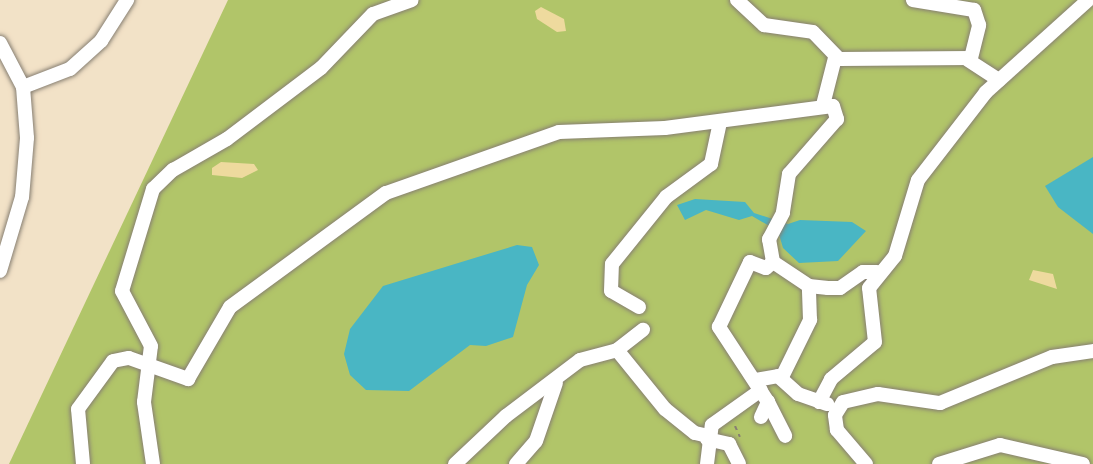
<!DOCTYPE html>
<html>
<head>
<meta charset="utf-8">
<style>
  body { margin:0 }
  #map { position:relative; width:1093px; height:464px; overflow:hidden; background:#f2e2c7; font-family:"Balsamiq Sans",sans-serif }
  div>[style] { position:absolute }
  .green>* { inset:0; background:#b1c569 }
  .sand>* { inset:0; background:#eeda9e }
  .water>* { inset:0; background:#49b6c4 }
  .path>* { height:2px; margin-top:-1px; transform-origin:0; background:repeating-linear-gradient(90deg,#877f72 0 4.5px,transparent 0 9px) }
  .roads { filter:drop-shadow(0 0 2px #877f72) drop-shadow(0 0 2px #877f72) }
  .minor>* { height:14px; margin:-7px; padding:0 7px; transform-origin:7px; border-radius:7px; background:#fff }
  span { translate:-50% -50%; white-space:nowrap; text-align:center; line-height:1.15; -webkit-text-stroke:4.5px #fff; paint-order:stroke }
</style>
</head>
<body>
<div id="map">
  <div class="green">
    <i style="clip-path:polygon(228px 0,1093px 0,1093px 464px,9px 464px)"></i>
  </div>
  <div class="sand">
    <i style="clip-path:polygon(541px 7px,564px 19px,566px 31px,557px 32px,537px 19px,535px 11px)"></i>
    <i style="clip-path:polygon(221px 162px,254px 164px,258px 170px,242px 178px,212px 175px,212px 168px)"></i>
    <i style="clip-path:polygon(1033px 270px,1053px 274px,1057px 289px,1029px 280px)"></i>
  </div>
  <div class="water">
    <i style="clip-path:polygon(1093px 157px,1093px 234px,1058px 207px,1045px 186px)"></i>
    <i style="clip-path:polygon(695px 199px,745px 202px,754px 213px,788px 224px,800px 220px,852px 222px,866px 231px,838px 261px,799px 263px,783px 248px,778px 231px,752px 216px,739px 220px,706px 210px,685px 220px,677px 205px)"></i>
    <i style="clip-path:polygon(517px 245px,532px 247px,539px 265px,527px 285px,513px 337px,486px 346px,470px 345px,409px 391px,366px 390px,350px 375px,344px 354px,350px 329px,383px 286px)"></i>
  </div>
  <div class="path">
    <i style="left:735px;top:426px;width:12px;rotate:66deg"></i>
  </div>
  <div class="roads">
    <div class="minor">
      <i style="left:737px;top:0;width:37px;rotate:43deg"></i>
      <i style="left:764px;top:25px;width:49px;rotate:8.1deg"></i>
      <i style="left:813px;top:32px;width:37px;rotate:46deg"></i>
      <i style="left:839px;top:59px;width:132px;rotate:-0.4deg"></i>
      <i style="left:971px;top:58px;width:34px;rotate:-76deg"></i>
      <i style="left:979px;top:25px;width:16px;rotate:-108deg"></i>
      <i style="left:974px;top:10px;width:62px;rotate:-170.7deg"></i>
      <i style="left:0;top:43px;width:50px;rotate:62.4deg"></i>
      <i style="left:23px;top:87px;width:51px;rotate:85.5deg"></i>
      <i style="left:27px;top:138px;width:59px;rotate:94.8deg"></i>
      <i style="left:22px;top:197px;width:77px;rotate:106.6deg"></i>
      <i style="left:968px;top:60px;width:37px;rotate:33deg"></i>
      <i style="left:23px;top:87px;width:50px;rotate:-21deg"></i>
      <i style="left:70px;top:69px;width:42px;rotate:-42.1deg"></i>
      <i style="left:101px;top:41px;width:49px;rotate:-57.6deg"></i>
      <i style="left:823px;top:105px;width:49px;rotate:-75.7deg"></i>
      <i style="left:773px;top:262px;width:43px;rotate:33.7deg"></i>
      <i style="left:809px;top:286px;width:19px;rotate:6deg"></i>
      <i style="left:828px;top:288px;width:12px"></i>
      <i style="left:840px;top:288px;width:28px;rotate:-35deg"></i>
      <i style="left:863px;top:272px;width:14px"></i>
      <i style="left:639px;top:307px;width:32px;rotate:-150deg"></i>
      <i style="left:611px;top:291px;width:27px;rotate:-88deg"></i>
      <i style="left:612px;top:264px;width:86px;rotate:-51.1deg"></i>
      <i style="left:666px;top:197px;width:56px;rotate:-36.3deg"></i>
      <i style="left:711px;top:164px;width:43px;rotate:-77.9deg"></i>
      <i style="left:617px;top:350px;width:76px;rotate:50.9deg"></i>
      <i style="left:665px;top:409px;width:38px;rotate:39deg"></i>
      <i style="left:695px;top:433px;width:13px;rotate:13deg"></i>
      <i style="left:782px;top:377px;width:64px;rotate:-63.8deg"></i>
      <i style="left:810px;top:320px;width:34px;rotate:-92deg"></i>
      <i style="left:756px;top:380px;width:22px;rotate:-10deg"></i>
      <i style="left:778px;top:376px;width:27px;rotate:42deg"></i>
      <i style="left:798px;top:394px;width:31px;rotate:19deg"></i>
      <i style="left:768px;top:402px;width:38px;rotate:63deg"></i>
      <i style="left:819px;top:402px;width:26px;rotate:-62deg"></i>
      <i style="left:831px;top:379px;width:57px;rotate:-40.1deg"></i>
      <i style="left:875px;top:342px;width:54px;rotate:-96.3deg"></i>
      <i style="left:869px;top:288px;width:41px;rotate:-50.9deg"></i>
      <i style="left:895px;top:256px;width:79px;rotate:-73.2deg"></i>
      <i style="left:918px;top:180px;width:111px;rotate:-52.3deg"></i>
      <i style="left:986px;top:92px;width:137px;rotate:-42deg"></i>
      <i style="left:761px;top:417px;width:17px;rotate:-65deg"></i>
      <i style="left:768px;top:402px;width:90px;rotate:-123.2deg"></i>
      <i style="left:719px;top:327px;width:72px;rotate:-64.5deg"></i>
      <i style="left:750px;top:262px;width:17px;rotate:21deg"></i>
      <i style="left:766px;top:268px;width:9px;rotate:-41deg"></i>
      <i style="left:707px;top:439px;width:23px;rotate:13deg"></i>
      <i style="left:729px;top:444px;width:22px;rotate:63deg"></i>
      <i style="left:83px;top:464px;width:55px;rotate:-95.2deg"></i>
      <i style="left:78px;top:409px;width:59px;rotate:-53.9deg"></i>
      <i style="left:113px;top:361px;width:16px;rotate:-11deg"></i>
      <i style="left:129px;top:358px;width:63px;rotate:19.6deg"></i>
      <i style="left:188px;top:379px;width:83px;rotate:-59.7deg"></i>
      <i style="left:230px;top:307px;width:193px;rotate:-36.2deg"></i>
      <i style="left:386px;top:193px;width:183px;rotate:-19.4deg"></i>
      <i style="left:559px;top:132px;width:106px;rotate:-2.2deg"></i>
      <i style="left:665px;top:128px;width:169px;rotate:-7.5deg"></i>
      <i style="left:833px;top:106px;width:14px;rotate:73deg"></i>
      <i style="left:837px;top:119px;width:73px;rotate:131.1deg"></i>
      <i style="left:789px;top:174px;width:39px;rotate:99deg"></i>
      <i style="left:783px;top:213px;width:30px;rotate:118deg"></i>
      <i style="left:769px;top:239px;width:23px;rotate:80deg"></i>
      <i style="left:153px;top:464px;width:63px;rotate:-98.3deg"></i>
      <i style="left:144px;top:402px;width:56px;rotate:-82.9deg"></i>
      <i style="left:151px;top:346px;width:62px;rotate:-117.8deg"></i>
      <i style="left:122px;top:291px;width:107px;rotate:-73.1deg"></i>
      <i style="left:153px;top:189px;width:28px;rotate:-44deg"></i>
      <i style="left:173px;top:170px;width:62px;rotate:-29.9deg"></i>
      <i style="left:227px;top:139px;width:118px;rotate:-37.1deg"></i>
      <i style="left:321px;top:68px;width:75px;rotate:-46.1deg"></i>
      <i style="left:373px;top:14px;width:41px;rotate:-19.7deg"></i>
      <i style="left:455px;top:464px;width:70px;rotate:-43.3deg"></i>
      <i style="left:506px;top:416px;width:93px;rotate:-37.1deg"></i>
      <i style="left:580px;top:360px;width:38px;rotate:-15deg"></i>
      <i style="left:617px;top:350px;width:33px;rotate:-38deg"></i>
      <i style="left:516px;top:464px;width:30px;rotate:-49deg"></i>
      <i style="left:536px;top:441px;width:61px;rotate:-71deg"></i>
      <i style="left:707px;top:464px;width:39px;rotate:-83deg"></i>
      <i style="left:712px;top:425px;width:60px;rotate:-35.5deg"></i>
      <i style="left:866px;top:464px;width:45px;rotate:-130.5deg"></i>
      <i style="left:837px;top:430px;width:15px;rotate:-98deg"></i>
      <i style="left:835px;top:415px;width:15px;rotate:-58deg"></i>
      <i style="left:843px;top:402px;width:36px;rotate:-13deg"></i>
      <i style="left:878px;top:394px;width:63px;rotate:8.3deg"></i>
      <i style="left:940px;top:403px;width:121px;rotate:-22.3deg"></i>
      <i style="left:1052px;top:357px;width:41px;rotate:-8.3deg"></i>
      <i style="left:939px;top:464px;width:64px;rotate:-17.3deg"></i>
      <i style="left:1000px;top:445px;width:85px;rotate:12.9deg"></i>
    </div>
  </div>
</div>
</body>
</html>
